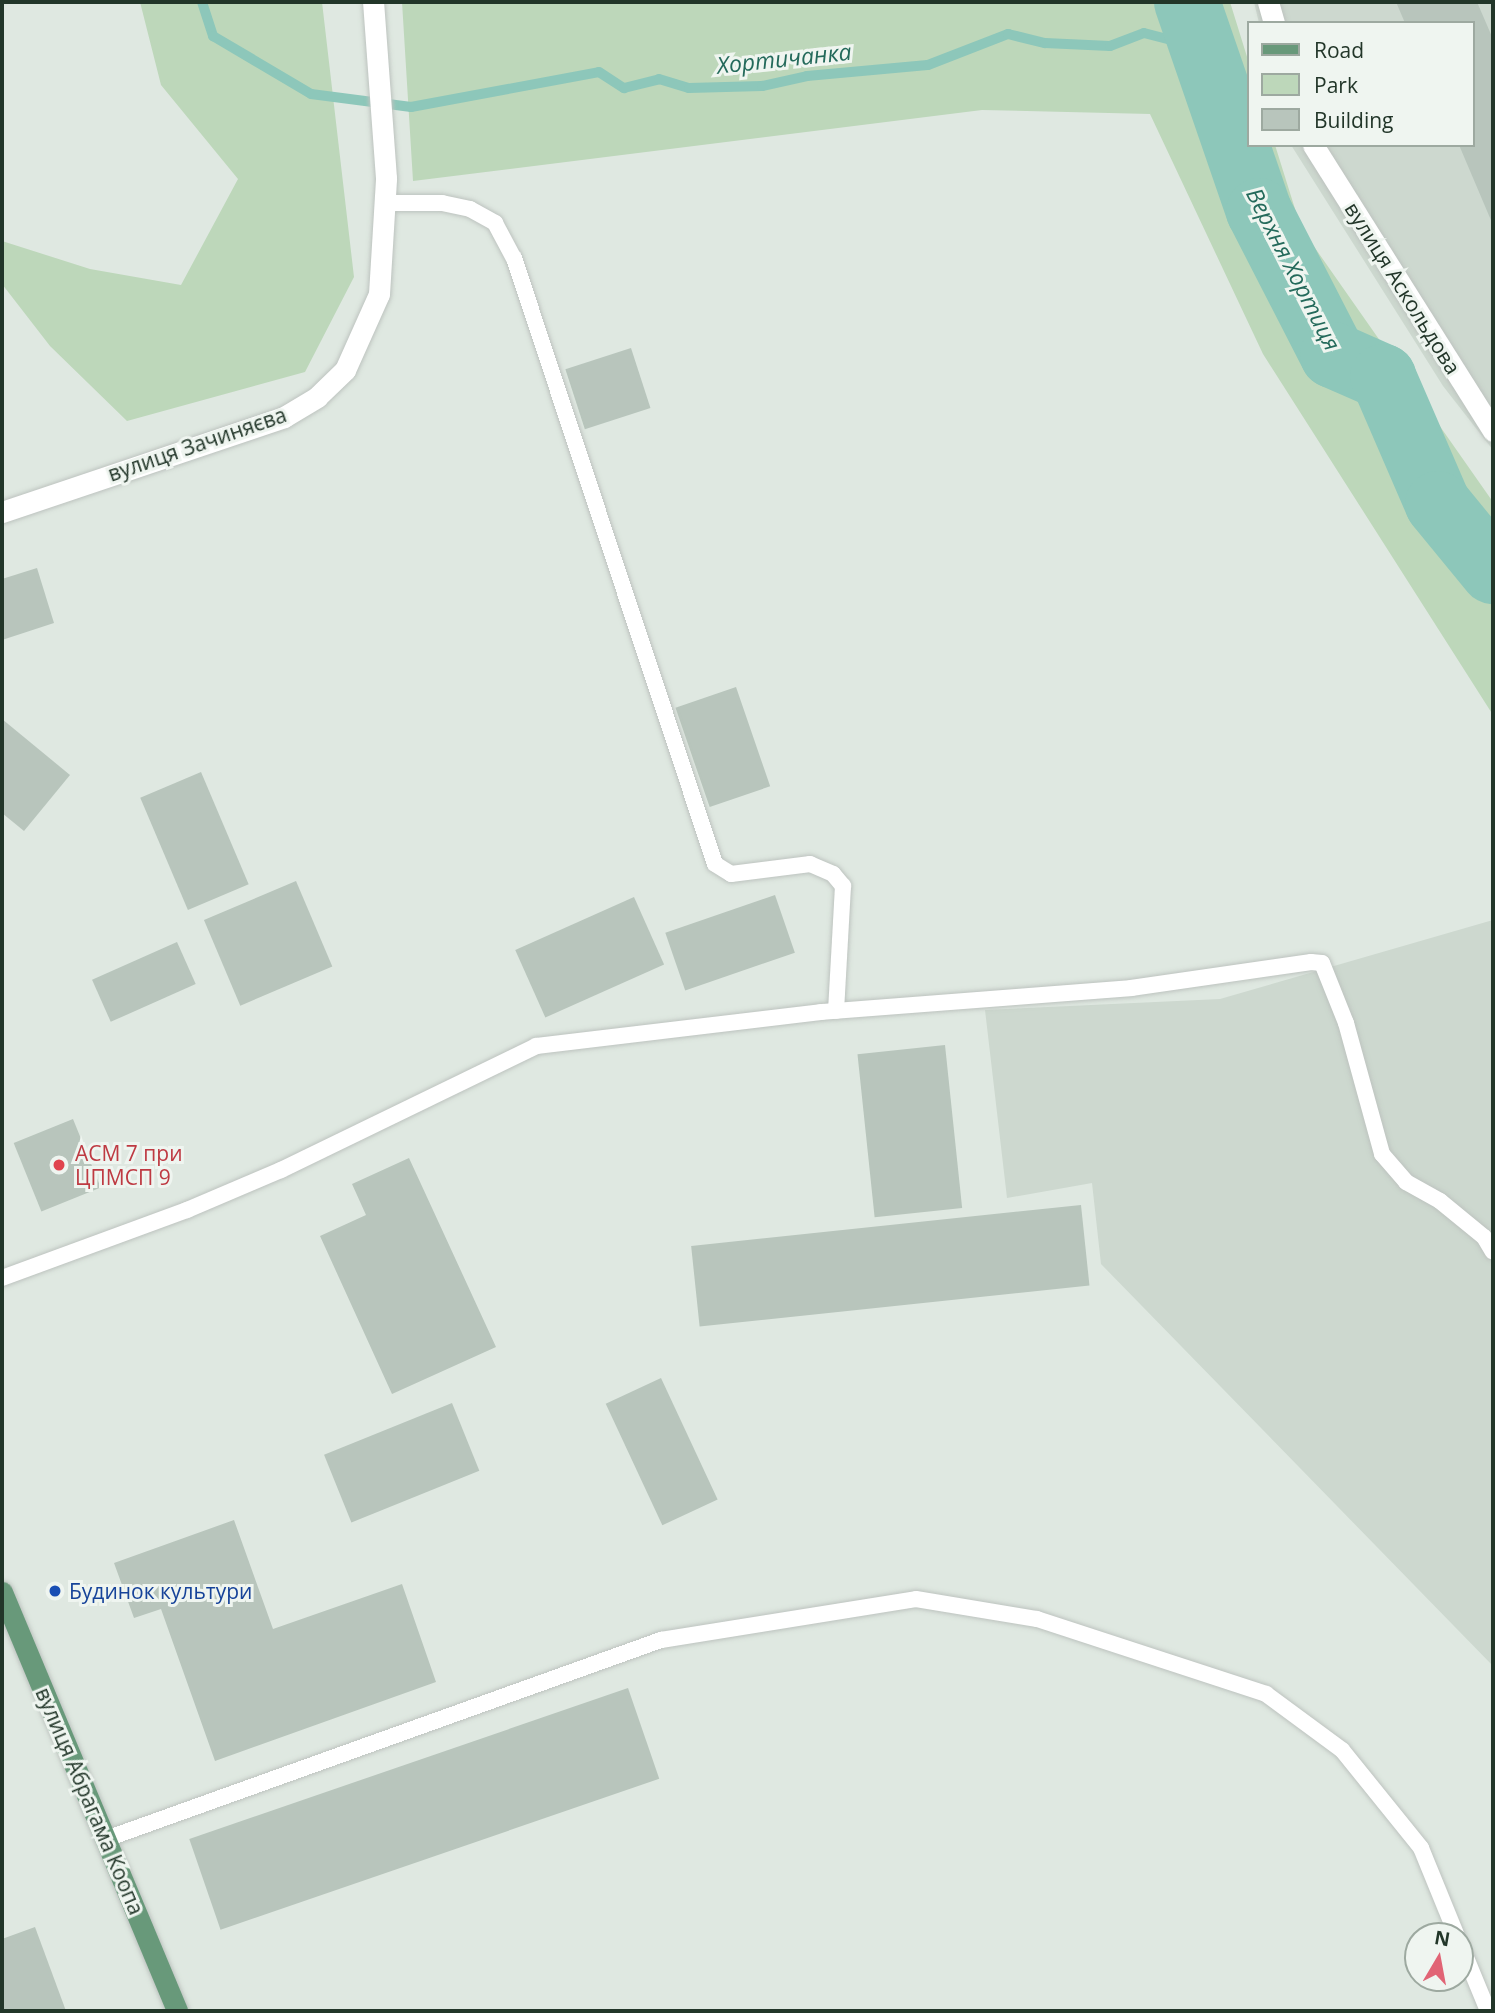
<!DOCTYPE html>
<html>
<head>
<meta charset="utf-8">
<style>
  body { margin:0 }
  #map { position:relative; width:1495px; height:2013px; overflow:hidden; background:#dfe8e1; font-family:"Open Sans",sans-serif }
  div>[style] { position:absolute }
  .built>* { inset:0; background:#cdd8cf }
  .green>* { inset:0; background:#bdd7ba }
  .stream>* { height:10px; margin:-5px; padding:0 5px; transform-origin:5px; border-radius:5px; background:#8dc7ba }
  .river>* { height:66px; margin:-33px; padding:0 33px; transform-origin:33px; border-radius:33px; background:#8dc7ba }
  .building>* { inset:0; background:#b8c5bc; transform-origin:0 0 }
  .roads { filter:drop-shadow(0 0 2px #bdc3bf) drop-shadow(0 0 2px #bdc3bf) }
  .service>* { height:16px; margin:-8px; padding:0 8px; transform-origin:8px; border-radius:8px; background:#fff }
  .minor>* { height:21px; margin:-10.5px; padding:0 10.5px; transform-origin:10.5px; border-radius:10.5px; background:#fff }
  .primary>* { height:21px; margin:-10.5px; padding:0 10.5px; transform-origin:10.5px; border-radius:10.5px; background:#68997a }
  .dots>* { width:19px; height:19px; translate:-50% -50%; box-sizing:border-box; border:4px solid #eff5f0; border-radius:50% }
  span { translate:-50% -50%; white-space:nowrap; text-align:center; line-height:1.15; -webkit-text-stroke:6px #eff5f0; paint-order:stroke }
  .street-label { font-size:21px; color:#223629 }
  .health-label { font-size:21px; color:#be3a42 }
  .left { translate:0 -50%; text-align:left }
  .transit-label { font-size:21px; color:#164399 }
  .water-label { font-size:23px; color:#246a5b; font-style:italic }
  .frame { position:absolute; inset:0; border:4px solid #223629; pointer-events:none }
  .legend { position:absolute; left:1247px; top:21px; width:228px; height:126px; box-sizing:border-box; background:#eff5f0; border:2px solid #9da9a0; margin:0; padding:9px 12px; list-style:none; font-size:21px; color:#223629 }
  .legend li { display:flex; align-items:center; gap:14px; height:35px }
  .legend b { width:35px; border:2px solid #9da9a0 }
  .north { position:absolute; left:1404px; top:1922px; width:70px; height:70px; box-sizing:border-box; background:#eff5f0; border:2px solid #9da9a0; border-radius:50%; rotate:10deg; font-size:19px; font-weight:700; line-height:28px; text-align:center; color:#223629 }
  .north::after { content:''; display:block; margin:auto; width:24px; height:32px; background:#e16475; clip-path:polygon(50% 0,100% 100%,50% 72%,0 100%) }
</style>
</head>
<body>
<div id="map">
  <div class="built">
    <i style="clip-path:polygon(1254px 2px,1493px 2px,1493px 450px,1443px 386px,1291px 145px,1472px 145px,1472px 23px,1259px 23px)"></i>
    <i style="clip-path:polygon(1493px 920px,1493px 1666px,1101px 1264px,1092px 1183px,1007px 1198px,985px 1010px,1220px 999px)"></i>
  </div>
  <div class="green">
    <i style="clip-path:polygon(140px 2px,322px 2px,354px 277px,305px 372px,127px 421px,50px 346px,2px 284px,2px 241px,90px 269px,181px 285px,238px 179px,161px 85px)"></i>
    <i style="clip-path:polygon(402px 2px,1230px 2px,1248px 60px,1248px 145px,1275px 145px,1301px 228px,1493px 502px,1493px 715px,1263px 354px,1150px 114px,982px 110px,413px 181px)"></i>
  </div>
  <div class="stream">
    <i style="left:202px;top:2px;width:36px;rotate:72deg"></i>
    <i style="left:213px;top:36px;width:114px;rotate:30.6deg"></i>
    <i style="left:311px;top:94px;width:101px;rotate:7.4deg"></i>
    <i style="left:411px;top:107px;width:191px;rotate:-10.5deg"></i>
    <i style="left:599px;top:72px;width:30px;rotate:33deg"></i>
    <i style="left:624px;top:88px;width:36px;rotate:-14deg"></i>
    <i style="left:659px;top:79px;width:31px;rotate:17deg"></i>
    <i style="left:689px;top:88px;width:73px;rotate:-1.6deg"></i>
    <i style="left:762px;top:86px;width:46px;rotate:-12.5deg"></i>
    <i style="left:807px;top:76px;width:121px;rotate:-5.2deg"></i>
    <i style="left:928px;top:65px;width:86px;rotate:-21.2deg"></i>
    <i style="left:1008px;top:34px;width:38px;rotate:14deg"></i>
    <i style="left:1045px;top:43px;width:65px;rotate:2.6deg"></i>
    <i style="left:1110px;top:46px;width:36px;rotate:-21deg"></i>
    <i style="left:1144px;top:33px;width:60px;rotate:14.5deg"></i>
  </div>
  <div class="river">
    <i style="left:1187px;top:2px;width:221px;rotate:71deg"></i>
    <i style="left:1259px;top:211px;width:162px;rotate:62.8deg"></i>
    <i style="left:1333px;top:355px;width:55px;rotate:23.7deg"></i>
    <i style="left:1383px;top:377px;width:138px;rotate:66.6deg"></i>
    <i style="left:1438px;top:504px;width:87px;rotate:50.6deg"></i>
  </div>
  <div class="building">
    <i style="clip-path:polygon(1396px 2px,1477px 2px,1493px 39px,1493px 225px,1459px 145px,1472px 145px,1472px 23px,1405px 23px)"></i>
    <i style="left:631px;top:348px;width:63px;height:69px;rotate:72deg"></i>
    <i style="clip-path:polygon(37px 568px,54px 623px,2px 640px,2px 579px)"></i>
    <i style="left:736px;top:687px;width:105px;height:64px;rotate:71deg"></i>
    <i style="clip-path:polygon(2px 719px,70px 775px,24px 831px,2px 813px)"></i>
    <i style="left:201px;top:772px;width:122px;height:66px;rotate:67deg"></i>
    <i style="left:296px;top:881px;width:93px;height:100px;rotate:67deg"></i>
    <i style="left:775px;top:895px;width:61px;height:116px;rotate:71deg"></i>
    <i style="left:634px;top:897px;width:74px;height:130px;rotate:66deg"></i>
    <i style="left:177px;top:942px;width:46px;height:93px;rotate:66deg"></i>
    <i style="left:945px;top:1045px;width:164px;height:88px;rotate:84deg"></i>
    <i style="left:73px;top:1119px;width:74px;height:64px;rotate:68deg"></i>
    <i style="clip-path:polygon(409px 1158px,496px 1347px,392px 1394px,320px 1236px,366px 1215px,352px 1184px)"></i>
    <i style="left:1081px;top:1205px;width:81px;height:392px;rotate:84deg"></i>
    <i style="left:661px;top:1378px;width:134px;height:61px;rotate:65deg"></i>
    <i style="left:452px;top:1403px;width:73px;height:138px;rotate:68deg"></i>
    <i style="clip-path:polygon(234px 1520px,273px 1629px,402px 1584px,436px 1682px,215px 1761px,161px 1609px,134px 1618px,114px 1563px)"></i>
    <i style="left:628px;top:1688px;width:96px;height:464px;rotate:71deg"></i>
    <i style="clip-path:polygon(35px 1927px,66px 2011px,2px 2011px,2px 1939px)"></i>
  </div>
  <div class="roads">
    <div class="service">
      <i style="left:384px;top:203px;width:58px"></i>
      <i style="left:442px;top:203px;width:29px;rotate:12deg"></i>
      <i style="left:470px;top:209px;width:29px;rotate:29deg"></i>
      <i style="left:495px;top:223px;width:40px;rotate:62deg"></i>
      <i style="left:514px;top:258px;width:638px;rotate:71.65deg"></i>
      <i style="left:715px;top:864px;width:19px;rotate:32deg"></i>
      <i style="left:731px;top:874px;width:80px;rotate:-7.2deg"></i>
      <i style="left:810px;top:864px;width:25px;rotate:23deg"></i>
      <i style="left:833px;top:874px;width:16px;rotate:50deg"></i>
      <i style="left:843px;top:886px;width:125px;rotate:93.2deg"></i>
      <i style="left:2px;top:1278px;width:197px;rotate:-20.2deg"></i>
      <i style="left:187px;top:1210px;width:102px;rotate:-23.1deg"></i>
      <i style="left:281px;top:1170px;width:284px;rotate:-25.9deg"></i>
      <i style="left:536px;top:1046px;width:287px;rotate:-6.8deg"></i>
      <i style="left:821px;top:1012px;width:311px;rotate:-4.4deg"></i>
      <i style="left:1131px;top:988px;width:182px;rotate:-8.2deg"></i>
      <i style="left:1311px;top:962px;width:11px;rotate:5deg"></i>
      <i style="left:1322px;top:963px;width:65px;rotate:68.2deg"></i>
      <i style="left:1346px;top:1023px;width:136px;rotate:74.6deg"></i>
      <i style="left:1382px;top:1154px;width:37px;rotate:49deg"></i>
      <i style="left:1406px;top:1182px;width:39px;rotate:29deg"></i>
      <i style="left:1440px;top:1201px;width:57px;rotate:39.3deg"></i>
      <i style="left:1484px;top:1237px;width:17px;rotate:59deg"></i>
      <i style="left:106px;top:1839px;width:590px;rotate:-19.73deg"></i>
      <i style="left:661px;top:1640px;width:258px;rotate:-9.1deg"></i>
      <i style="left:916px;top:1599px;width:123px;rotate:9.4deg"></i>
      <i style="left:1037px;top:1619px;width:241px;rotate:18.1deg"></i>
      <i style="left:1266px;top:1694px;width:94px;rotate:36.4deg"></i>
      <i style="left:1342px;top:1750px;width:126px;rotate:51.1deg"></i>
      <i style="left:1421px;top:1848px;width:95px;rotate:67.8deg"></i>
      <i style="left:1460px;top:1943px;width:74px;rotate:67.6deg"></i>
    </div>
    <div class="minor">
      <i style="left:1268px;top:2px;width:22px;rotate:74deg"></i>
      <i style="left:1313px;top:145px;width:338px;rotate:57.8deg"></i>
      <i style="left:2px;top:512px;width:298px;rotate:-18.6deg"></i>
      <i style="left:284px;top:417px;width:39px;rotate:-31deg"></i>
      <i style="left:317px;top:397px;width:39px;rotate:-44deg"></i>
      <i style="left:345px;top:370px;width:83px;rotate:-65.9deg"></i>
      <i style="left:379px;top:294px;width:116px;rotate:-86.5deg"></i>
      <i style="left:386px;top:178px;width:176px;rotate:-94.2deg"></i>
    </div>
    <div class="primary">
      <i style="left:2px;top:1592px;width:454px;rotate:67.3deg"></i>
    </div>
  </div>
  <div class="dots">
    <i style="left:59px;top:1165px;background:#e0444e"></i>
    <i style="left:55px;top:1591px;background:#1a4fb4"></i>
  </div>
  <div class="street-label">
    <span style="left:1403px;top:288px;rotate:58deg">вулиця Аскольдова</span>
    <span style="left:197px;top:444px;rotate:-19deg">вулиця Зачиняєва</span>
    <span style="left:90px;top:1801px;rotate:67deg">вулиця Абрагама Коопа</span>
  </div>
  <div class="health-label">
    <span class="left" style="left:75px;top:1165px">АСМ 7 при<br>ЦПМСП 9</span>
  </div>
  <div class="transit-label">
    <span class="left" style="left:69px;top:1591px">Будинок культури</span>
  </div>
  <div class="water-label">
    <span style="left:784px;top:58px;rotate:-6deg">Хортичанка</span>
    <span style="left:1294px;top:269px;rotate:63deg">Верхня Хортиця</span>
  </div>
  <div class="frame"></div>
  <ul class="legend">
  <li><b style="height:9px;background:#68997a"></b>Road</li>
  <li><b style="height:19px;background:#bdd7ba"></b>Park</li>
  <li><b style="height:19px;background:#b8c5bc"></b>Building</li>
  </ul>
  <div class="north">N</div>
</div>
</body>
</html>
